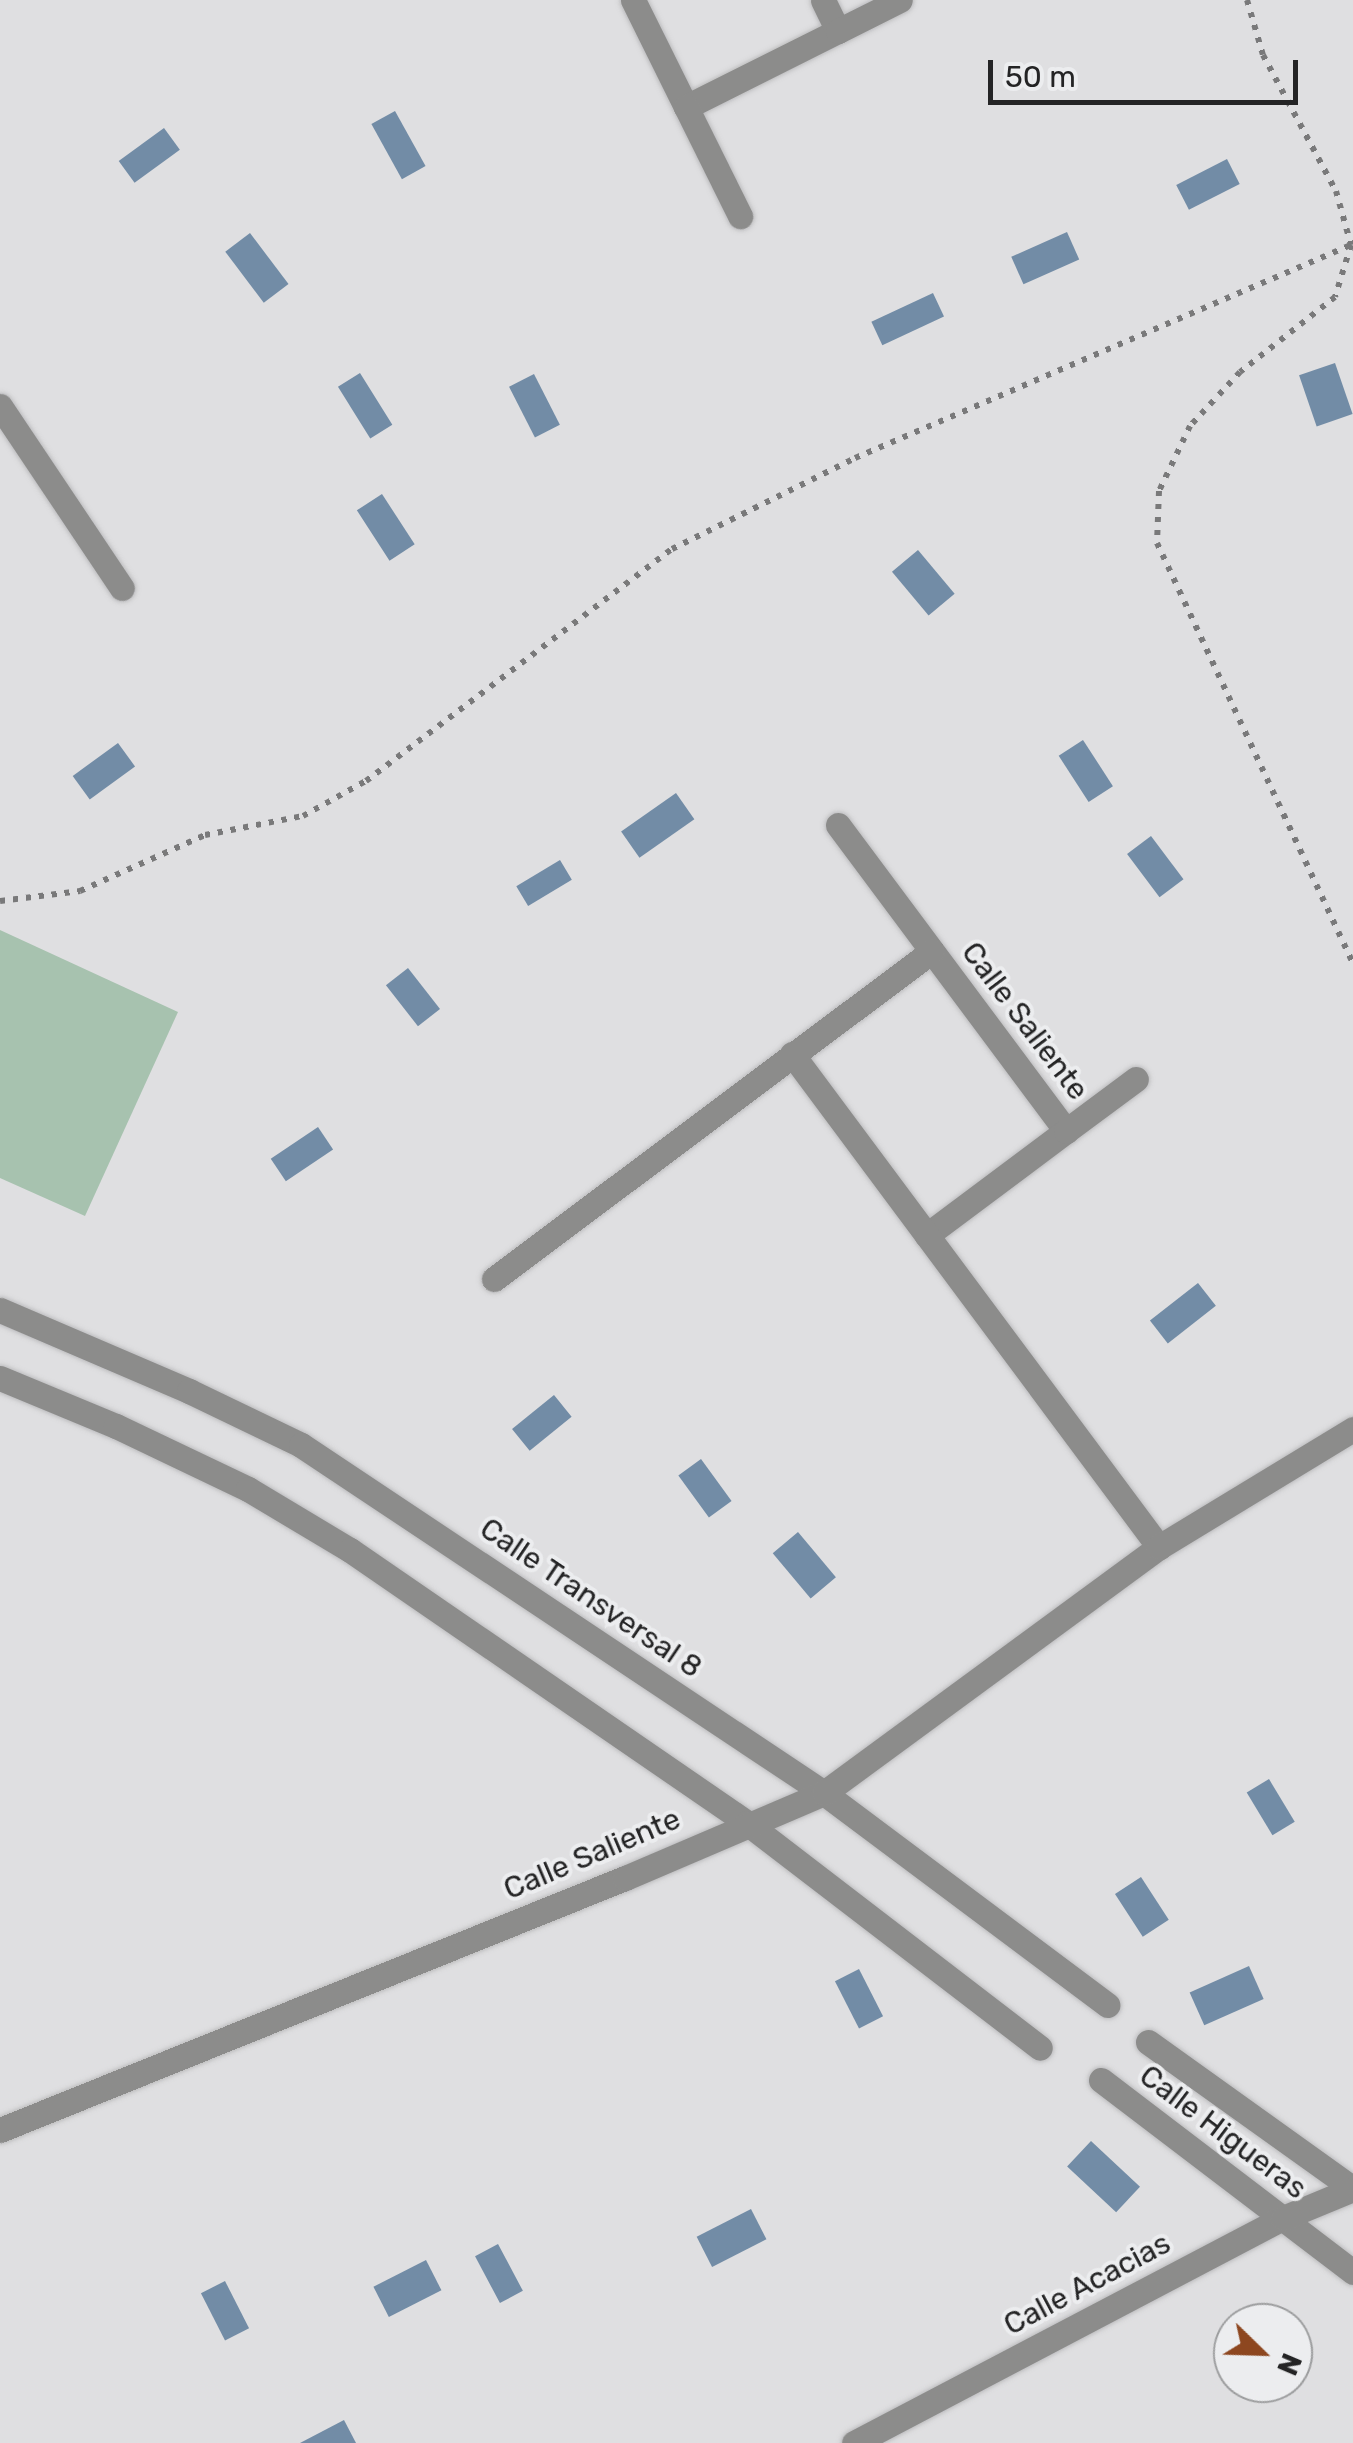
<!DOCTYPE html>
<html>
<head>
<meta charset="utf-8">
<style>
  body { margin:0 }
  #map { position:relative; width:1353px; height:2443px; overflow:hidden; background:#dfdfe1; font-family:Rubik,sans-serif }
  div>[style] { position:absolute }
  .green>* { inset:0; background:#a7c2af }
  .water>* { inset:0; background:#728ca6; transform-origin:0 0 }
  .path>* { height:6px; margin-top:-3px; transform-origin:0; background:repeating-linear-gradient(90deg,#79797a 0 5px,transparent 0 13px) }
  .roads { filter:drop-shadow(0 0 2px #bdbdbf) drop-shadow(0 0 2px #bdbdbf) }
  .minor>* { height:25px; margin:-12.5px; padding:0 12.5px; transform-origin:12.5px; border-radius:12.5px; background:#8c8c8b }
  span { translate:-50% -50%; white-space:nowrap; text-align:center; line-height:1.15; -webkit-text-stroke:8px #ecedef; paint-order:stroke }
  .street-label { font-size:30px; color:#242425 }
  .north { position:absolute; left:1213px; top:2303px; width:100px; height:100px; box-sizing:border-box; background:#ecedef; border:2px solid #9c9d9e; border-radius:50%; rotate:113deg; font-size:28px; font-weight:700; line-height:40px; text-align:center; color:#242425 }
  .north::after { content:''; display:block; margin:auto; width:35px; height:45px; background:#8d4720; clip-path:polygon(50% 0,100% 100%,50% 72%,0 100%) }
  .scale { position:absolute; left:988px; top:60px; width:310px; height:45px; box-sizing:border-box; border:5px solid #242425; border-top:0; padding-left:12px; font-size:30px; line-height:35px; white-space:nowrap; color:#242425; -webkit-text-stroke:8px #ecedef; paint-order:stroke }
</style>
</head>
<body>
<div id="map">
  <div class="green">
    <i style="clip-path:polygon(0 930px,178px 1012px,85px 1216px,0 1178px)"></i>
  </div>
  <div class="water">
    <i style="left:395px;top:111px;width:63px;height:27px;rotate:61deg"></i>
    <i style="left:164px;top:128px;width:27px;height:56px;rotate:54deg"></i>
    <i style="left:1227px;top:159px;width:28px;height:57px;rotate:63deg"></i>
    <i style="left:1067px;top:232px;width:30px;height:61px;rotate:66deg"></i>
    <i style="left:250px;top:233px;width:64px;height:31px;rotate:53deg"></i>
    <i style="left:933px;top:293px;width:26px;height:68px;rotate:65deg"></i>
    <i style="left:1335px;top:363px;width:54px;height:38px;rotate:71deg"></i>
    <i style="left:360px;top:373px;width:61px;height:26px;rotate:58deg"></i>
    <i style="left:534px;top:374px;width:57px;height:28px;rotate:63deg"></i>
    <i style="left:382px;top:494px;width:60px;height:30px;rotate:57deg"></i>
    <i style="left:918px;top:550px;width:57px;height:34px;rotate:50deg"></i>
    <i style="left:1083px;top:740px;width:55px;height:29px;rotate:57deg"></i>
    <i style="left:118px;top:743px;width:29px;height:56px;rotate:54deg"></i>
    <i style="left:676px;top:793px;width:32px;height:67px;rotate:55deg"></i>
    <i style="left:1151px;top:836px;width:54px;height:30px;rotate:53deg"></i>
    <i style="left:560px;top:860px;width:23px;height:51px;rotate:59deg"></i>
    <i style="left:408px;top:968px;width:52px;height:28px;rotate:52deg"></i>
    <i style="left:318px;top:1127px;width:27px;height:57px;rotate:56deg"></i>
    <i style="left:1198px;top:1283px;width:29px;height:61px;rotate:52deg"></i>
    <i style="left:554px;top:1395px;width:28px;height:54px;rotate:51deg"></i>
    <i style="left:701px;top:1459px;width:52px;height:28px;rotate:54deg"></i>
    <i style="left:798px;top:1532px;width:59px;height:33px;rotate:50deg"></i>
    <i style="left:1269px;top:1779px;width:50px;height:26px;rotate:59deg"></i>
    <i style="left:1141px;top:1877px;width:51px;height:31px;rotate:57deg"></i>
    <i style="left:1249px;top:1966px;width:36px;height:65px;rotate:66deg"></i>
    <i style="left:859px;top:1969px;width:53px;height:27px;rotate:63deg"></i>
    <i style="left:1091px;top:2141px;width:67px;height:35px;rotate:43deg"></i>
    <i style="left:751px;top:2209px;width:34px;height:61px;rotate:63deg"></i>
    <i style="left:498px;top:2244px;width:53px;height:26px;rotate:62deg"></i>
    <i style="left:426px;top:2260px;width:34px;height:59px;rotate:63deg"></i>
    <i style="left:225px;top:2281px;width:53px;height:27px;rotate:63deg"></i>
    <i style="clip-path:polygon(344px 2420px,356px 2443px,300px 2443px)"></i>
  </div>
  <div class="path">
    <i style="left:1247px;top:0;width:57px;rotate:73.8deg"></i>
    <i style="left:1263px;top:55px;width:154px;rotate:61.8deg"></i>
    <i style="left:1336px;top:191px;width:56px;rotate:74.5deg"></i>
    <i style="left:1351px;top:245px;width:54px;rotate:107.1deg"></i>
    <i style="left:1335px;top:297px;width:121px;rotate:141.7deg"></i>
    <i style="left:1240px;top:372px;width:74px;rotate:132.8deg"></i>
    <i style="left:1190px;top:426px;width:72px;rotate:115.5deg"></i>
    <i style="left:1159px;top:491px;width:52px;rotate:92.2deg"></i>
    <i style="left:1157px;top:543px;width:463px;rotate:65deg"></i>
    <i style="left:0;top:901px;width:81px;rotate:-7.1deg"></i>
    <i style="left:80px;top:891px;width:137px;rotate:-24.1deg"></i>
    <i style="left:205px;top:835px;width:100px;rotate:-11deg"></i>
    <i style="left:303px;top:816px;width:72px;rotate:-29.1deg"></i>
    <i style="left:366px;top:781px;width:384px;rotate:-37.2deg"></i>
    <i style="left:672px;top:549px;width:204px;rotate:-26.4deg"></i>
    <i style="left:855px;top:458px;width:542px;rotate:-23.25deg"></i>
  </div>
  <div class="roads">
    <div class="minor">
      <i style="left:633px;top:0;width:119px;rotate:63.6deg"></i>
      <i style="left:686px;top:107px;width:170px;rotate:-26.6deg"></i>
      <i style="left:838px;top:31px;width:34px;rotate:-116deg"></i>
      <i style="left:838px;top:31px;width:69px;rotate:-26.6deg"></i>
      <i style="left:686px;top:107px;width:122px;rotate:63.6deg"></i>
      <i style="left:0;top:406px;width:219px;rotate:56.2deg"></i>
      <i style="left:838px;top:825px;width:382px;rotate:53.3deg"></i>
      <i style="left:1066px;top:1131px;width:174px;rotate:143.2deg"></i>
      <i style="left:792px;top:1054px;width:615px;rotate:53.34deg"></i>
      <i style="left:1066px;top:1131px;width:87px;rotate:-36.6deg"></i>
      <i style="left:494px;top:1279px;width:547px;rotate:-36.83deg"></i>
      <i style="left:0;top:1310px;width:206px;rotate:23.2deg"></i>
      <i style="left:189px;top:1391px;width:124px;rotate:25.7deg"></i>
      <i style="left:301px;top:1445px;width:628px;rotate:33.64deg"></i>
      <i style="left:824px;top:1793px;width:354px;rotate:36.8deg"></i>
      <i style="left:0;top:1378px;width:126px;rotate:22.5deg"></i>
      <i style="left:116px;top:1426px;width:146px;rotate:25.5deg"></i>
      <i style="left:248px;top:1489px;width:119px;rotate:30.9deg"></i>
      <i style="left:350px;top:1550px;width:482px;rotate:34.5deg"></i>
      <i style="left:747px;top:1823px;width:369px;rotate:37.5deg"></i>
      <i style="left:1148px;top:2042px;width:252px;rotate:35.6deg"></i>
      <i style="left:1101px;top:2080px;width:317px;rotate:37.3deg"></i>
      <i style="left:0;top:2130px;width:674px;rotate:-21.96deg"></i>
      <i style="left:625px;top:1878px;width:216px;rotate:-23.1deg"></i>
      <i style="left:824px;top:1793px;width:416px;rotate:-36.3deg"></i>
      <i style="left:1159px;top:1547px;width:227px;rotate:-31.3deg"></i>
      <i style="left:854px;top:2443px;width:484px;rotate:-27.7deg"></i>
      <i style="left:1283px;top:2218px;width:76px;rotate:-22.5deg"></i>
    </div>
  </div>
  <div class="street-label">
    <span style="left:1025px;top:1021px;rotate:53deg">Calle Saliente</span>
    <span style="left:591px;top:1598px;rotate:34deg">Calle Transversal 8</span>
    <span style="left:592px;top:1854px;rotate:-23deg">Calle Saliente</span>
    <span style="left:1223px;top:2132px;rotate:37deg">Calle Higueras</span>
    <span style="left:1087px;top:2284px;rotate:-28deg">Calle Acacias</span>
  </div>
  <div class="north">N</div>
  <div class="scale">50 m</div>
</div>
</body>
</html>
